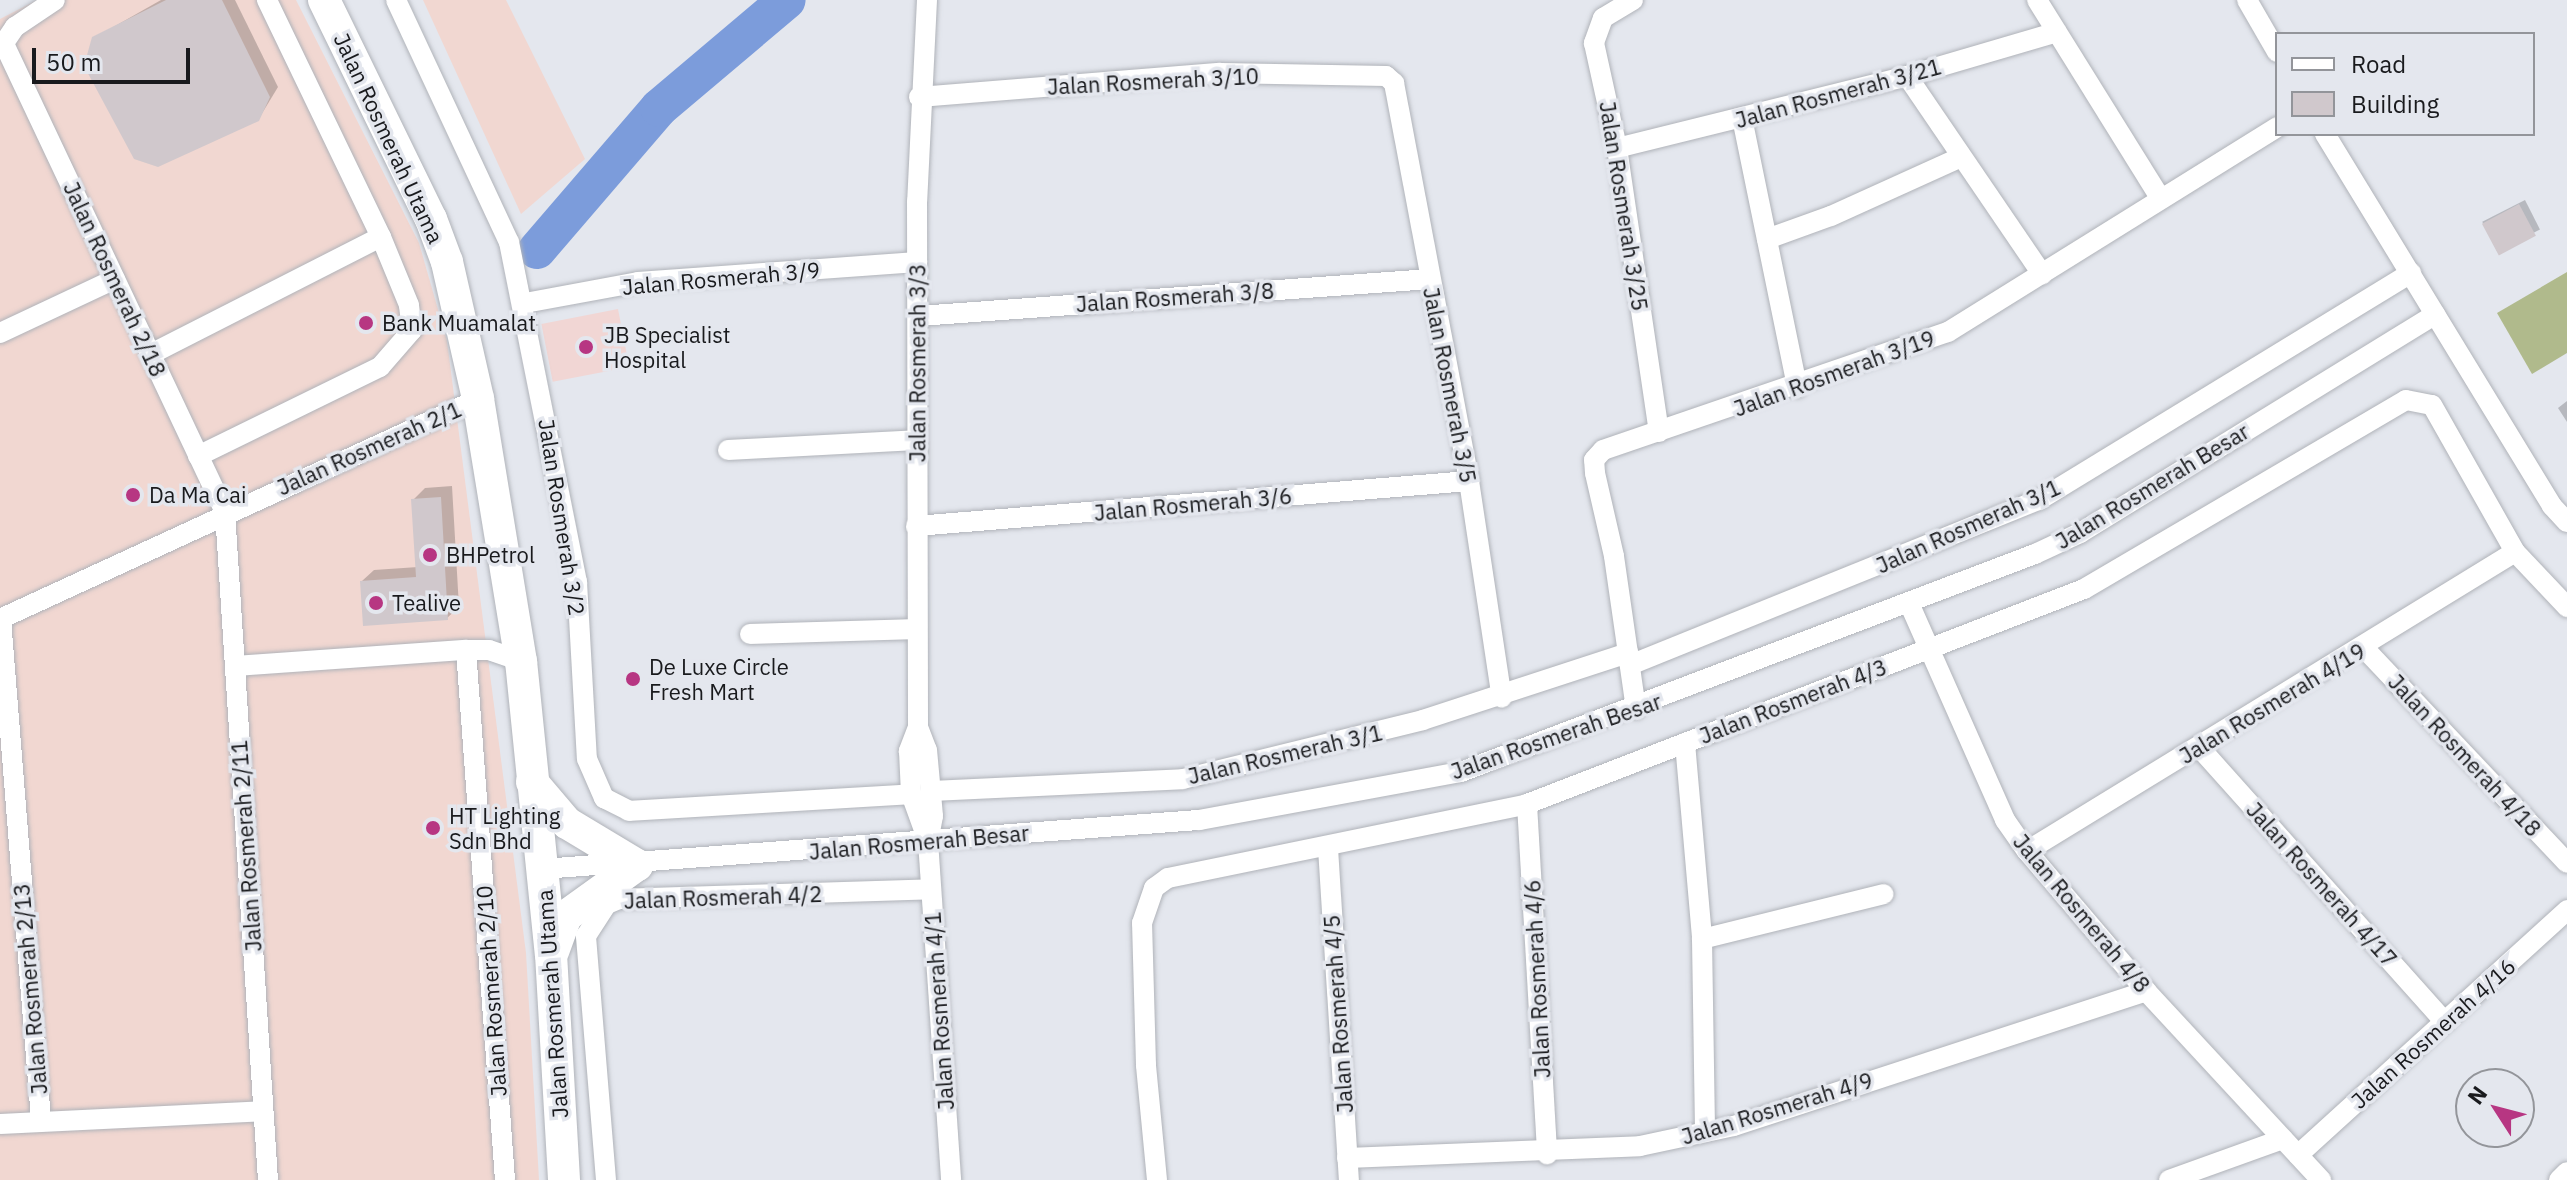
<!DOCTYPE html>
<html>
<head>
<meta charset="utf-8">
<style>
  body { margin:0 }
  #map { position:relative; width:2567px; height:1180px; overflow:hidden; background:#e4e7ee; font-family:"IBM Plex Sans",sans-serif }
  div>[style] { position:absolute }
  .commercial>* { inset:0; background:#f1d7d1 }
  .medical>* { inset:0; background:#f1d6d4; transform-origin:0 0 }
  .green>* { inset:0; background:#b0ba8c }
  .shadow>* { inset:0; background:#0003; transform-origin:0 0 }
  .river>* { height:38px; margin:-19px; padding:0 19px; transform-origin:19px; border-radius:19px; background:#7c9cdb }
  .building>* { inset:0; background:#d0c8cc; transform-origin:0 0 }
  .roads { filter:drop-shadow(0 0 2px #b0b3b9) drop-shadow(0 0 2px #b0b3b9) }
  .minor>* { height:20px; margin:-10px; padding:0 10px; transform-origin:10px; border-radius:10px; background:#fff }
  .primary>* { height:32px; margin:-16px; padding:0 16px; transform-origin:16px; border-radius:16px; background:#fff }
  .dots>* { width:22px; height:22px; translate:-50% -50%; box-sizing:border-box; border:4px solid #e4e7ee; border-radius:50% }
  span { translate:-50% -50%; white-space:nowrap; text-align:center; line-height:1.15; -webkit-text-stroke:7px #e4e7ee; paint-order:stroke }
  .street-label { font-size:22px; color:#191a1d }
  .poi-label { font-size:22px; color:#191a1d }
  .left { translate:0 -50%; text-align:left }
  .legend { position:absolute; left:2275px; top:32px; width:260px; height:104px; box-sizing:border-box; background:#e4e7ee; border:2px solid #93959a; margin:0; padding:10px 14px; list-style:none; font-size:24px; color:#191a1d }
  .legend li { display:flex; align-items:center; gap:16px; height:40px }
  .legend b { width:40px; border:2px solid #93959a }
  .north { position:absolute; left:2455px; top:1068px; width:80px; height:80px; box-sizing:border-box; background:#e4e7ee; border:2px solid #93959a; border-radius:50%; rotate:306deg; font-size:22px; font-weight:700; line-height:32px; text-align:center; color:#191a1d }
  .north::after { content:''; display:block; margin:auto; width:28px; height:36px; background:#b73682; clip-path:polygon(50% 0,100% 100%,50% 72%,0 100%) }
  .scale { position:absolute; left:32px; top:48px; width:158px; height:36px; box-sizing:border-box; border:4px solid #191a1d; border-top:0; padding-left:10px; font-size:24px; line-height:28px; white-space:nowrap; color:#191a1d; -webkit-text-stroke:6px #e4e7ee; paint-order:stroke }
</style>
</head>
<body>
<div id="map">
  <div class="commercial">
    <i style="clip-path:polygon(37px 0,296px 0,419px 243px,447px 341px,526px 953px,539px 1180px,0 1180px,0 19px)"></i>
    <i style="clip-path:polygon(423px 0,506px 0,585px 159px,521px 214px)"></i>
  </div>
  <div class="medical">
    <i style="left:618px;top:309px;width:59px;height:78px;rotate:79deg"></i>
  </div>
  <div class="green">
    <i style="clip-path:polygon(2567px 272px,2567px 353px,2532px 374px,2497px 313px)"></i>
  </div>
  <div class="shadow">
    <i style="clip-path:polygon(161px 0,235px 0,278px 87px,258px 120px,94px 38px)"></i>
    <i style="left:2525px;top:200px;width:33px;height:48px;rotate:63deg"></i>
    <i style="clip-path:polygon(2567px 401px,2567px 422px,2558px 408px)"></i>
    <i style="clip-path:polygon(452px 486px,459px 607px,447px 618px,362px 581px,374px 570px,418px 567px,413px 500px,425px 488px)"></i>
  </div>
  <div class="river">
    <i style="left:537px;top:250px;width:187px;rotate:-49.3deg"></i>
    <i style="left:659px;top:108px;width:167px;rotate:-40.2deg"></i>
  </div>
  <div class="building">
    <i style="clip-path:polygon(166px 0,222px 0,270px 97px,259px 121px,158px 167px,134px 159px,84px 66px,92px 37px)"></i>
    <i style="left:2519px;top:204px;width:36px;height:42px;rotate:62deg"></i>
    <i style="clip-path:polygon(441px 497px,448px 620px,363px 626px,360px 581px,416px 577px,411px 499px)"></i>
  </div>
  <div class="roads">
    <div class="minor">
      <i style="left:396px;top:0;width:267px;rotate:65deg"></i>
      <i style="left:509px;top:242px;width:347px;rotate:78.7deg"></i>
      <i style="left:577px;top:582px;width:177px;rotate:86.8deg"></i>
      <i style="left:587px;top:759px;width:43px;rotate:66.4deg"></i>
      <i style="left:604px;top:798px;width:28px;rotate:27deg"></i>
      <i style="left:629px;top:811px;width:283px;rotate:-3.4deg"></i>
      <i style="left:927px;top:0;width:201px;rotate:92.8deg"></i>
      <i style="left:917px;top:201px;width:526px;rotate:89.89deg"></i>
      <i style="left:918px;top:727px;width:26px;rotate:111deg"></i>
      <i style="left:909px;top:751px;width:43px;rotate:87.3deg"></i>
      <i style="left:911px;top:794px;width:50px;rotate:70.1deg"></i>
      <i style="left:1633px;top:0;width:35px;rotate:149deg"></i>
      <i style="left:1603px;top:18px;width:27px;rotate:110deg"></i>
      <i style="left:1594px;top:43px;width:107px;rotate:77.6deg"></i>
      <i style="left:1617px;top:148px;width:287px;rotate:81.6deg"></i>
      <i style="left:2037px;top:0;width:234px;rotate:58.1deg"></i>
      <i style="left:2247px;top:0;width:60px;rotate:60deg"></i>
      <i style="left:5px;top:46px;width:515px;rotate:64.73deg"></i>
      <i style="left:225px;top:512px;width:669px;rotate:86.32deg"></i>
      <i style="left:0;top:49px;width:27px;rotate:-56deg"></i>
      <i style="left:15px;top:27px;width:48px;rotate:-34deg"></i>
      <i style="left:1907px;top:76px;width:240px;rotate:55.7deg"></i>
      <i style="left:919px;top:97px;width:302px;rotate:-4.6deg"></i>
      <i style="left:1220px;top:73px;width:166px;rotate:1deg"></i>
      <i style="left:1386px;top:76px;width:11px;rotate:41deg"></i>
      <i style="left:1394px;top:83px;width:405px;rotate:79.3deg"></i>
      <i style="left:1469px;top:481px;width:219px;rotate:81.4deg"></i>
      <i style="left:1742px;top:118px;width:275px;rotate:78.4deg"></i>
      <i style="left:2325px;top:134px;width:436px;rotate:58.6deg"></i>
      <i style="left:2552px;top:506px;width:22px;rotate:47deg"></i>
      <i style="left:1617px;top:148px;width:299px;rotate:-13.9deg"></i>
      <i style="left:1907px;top:76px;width:156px;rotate:-16.3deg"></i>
      <i style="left:1767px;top:239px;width:68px;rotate:-19.8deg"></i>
      <i style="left:1831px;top:216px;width:143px;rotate:-24.4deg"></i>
      <i style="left:525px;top:303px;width:115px;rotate:-10.5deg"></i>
      <i style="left:638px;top:282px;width:280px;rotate:-4.1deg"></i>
      <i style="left:919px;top:316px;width:512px;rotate:-4.14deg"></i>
      <i style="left:0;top:333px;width:127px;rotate:-25.2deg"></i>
      <i style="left:151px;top:354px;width:258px;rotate:-27deg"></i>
      <i style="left:728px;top:450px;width:188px;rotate:-3deg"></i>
      <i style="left:198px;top:456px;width:203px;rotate:-26.1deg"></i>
      <i style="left:380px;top:367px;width:49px;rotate:-49.1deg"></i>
      <i style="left:412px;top:330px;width:25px;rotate:-97deg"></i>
      <i style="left:409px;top:305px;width:74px;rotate:-112.4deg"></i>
      <i style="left:381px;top:237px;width:263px;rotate:-115.7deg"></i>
      <i style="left:916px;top:526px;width:555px;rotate:-4.65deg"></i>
      <i style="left:1909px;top:603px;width:237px;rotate:66.1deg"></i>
      <i style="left:2005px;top:820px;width:38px;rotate:55deg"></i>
      <i style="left:2027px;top:851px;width:184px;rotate:49.6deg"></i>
      <i style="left:2146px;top:991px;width:258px;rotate:47.2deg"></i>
      <i style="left:0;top:619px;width:526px;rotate:-24.71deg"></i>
      <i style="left:1px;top:619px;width:502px;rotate:85.43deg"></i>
      <i style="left:750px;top:634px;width:167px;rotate:-1.7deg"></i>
      <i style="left:2363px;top:647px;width:297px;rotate:46.6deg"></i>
      <i style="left:466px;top:650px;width:531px;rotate:85.79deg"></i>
      <i style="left:1630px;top:665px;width:441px;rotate:-22deg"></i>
      <i style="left:2039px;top:500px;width:436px;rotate:-31.4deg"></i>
      <i style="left:235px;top:666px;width:232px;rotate:-4deg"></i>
      <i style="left:466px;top:650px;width:23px"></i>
      <i style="left:489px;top:650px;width:34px;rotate:19deg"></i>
      <i style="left:1636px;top:709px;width:155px;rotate:-98.2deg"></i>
      <i style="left:1614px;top:556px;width:85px;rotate:-102.9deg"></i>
      <i style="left:1595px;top:473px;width:13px;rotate:-94deg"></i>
      <i style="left:1594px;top:460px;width:13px;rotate:-48deg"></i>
      <i style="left:1603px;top:450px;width:365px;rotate:-18.9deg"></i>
      <i style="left:1948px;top:332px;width:388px;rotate:-31.9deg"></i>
      <i style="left:918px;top:727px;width:25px;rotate:69deg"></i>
      <i style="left:927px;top:750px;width:66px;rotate:84.8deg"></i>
      <i style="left:933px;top:816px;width:25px;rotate:101deg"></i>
      <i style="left:928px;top:841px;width:340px;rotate:86.1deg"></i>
      <i style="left:1685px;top:743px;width:197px;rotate:85deg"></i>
      <i style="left:1702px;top:939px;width:193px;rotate:89.1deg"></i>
      <i style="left:2199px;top:747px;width:369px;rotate:48.2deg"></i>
      <i style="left:931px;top:791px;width:252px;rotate:-2.7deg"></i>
      <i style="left:1183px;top:779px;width:247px;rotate:-13.8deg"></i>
      <i style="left:1423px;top:720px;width:216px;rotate:-18.1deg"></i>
      <i style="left:1527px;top:804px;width:351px;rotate:86.7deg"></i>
      <i style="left:1328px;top:848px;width:333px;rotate:86.4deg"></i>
      <i style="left:2027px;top:851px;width:572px;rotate:-31.5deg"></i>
      <i style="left:542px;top:869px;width:659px;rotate:-4.27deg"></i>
      <i style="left:1199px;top:820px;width:266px;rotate:-10.4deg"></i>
      <i style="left:1461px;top:772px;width:614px;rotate:-20.8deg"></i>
      <i style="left:2035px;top:554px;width:50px;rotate:-25deg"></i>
      <i style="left:2080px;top:533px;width:417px;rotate:-31.6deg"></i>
      <i style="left:1702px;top:939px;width:187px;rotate:-13.9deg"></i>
      <i style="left:0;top:1124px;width:263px;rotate:-2.8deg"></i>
      <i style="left:2298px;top:1155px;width:364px;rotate:-42.3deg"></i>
      <i style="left:1347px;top:1158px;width:293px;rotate:-2.3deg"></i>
      <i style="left:1640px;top:1146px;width:96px;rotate:-12deg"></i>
      <i style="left:1734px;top:1126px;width:434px;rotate:-18.1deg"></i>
      <i style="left:606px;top:1180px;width:245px;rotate:-94.7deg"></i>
      <i style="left:586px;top:936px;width:38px;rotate:-57deg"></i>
      <i style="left:607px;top:904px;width:13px;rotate:-23deg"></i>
      <i style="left:619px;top:899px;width:312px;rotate:-1.8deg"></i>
      <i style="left:1157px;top:1180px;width:116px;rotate:-95.5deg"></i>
      <i style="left:1146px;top:1065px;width:142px;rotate:-91.6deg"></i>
      <i style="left:1142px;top:923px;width:37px;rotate:-71deg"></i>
      <i style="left:1154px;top:888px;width:17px;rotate:-36deg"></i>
      <i style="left:1168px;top:878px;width:367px;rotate:-11.6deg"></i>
      <i style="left:1527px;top:804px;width:597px;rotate:-21.11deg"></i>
      <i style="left:2084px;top:589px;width:373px;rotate:-30.4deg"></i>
      <i style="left:2406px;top:400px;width:26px;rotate:11deg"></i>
      <i style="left:2432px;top:405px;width:169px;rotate:60.5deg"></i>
      <i style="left:2515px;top:552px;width:76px;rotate:46.6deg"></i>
      <i style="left:2169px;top:1180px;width:121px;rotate:-19.8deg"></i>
      <i style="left:2559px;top:1180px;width:11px;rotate:-45deg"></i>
    </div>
    <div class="primary">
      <i style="left:324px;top:0;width:244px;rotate:64deg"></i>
      <i style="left:431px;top:219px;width:46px;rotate:69.6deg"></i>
      <i style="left:447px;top:262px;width:140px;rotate:77.2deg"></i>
      <i style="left:478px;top:399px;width:266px;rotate:80.7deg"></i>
      <i style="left:521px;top:661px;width:295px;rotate:84.2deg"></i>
      <i style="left:551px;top:954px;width:226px;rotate:86.7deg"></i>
      <i style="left:532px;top:782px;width:54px;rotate:49.5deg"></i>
      <i style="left:567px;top:823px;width:82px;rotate:31deg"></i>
      <i style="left:637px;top:865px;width:87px;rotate:144.3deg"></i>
      <i style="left:566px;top:916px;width:37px;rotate:110deg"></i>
    </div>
  </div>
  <div class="dots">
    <i style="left:366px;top:323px;background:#b73682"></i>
    <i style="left:586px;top:347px;background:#b73682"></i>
    <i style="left:133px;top:495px;background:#b73682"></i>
    <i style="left:430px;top:555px;background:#b73682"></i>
    <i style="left:376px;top:603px;background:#b73682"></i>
    <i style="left:633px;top:679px;background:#b73682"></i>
    <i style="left:433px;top:828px;background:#b73682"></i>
  </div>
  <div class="street-label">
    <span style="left:1153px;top:81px;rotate:-3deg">Jalan Rosmerah 3/10</span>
    <span style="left:1838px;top:93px;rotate:-15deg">Jalan Rosmerah 3/21</span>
    <span style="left:389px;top:138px;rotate:65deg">Jalan Rosmerah Utama</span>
    <span style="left:1624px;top:206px;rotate:81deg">Jalan Rosmerah 3/25</span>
    <span style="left:721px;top:278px;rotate:-5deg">Jalan Rosmerah 3/9</span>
    <span style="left:115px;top:279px;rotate:65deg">Jalan Rosmerah 2/18</span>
    <span style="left:1175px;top:297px;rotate:-4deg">Jalan Rosmerah 3/8</span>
    <span style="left:917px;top:363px;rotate:-90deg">Jalan Rosmerah 3/3</span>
    <span style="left:1834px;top:373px;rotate:-20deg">Jalan Rosmerah 3/19</span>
    <span style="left:1450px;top:385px;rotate:79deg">Jalan Rosmerah 3/5</span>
    <span style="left:369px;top:448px;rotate:-24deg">Jalan Rosmerah 2/1</span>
    <span style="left:2152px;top:486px;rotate:-31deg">Jalan Rosmerah Besar</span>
    <span style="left:1193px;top:504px;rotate:-5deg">Jalan Rosmerah 3/6</span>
    <span style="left:562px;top:517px;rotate:81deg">Jalan Rosmerah 3/2</span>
    <span style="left:1968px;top:526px;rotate:-24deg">Jalan Rosmerah 3/1</span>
    <span style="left:1793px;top:701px;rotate:-21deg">Jalan Rosmerah 4/3</span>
    <span style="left:2272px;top:703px;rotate:-31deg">Jalan Rosmerah 4/19</span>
    <span style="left:1556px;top:736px;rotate:-19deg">Jalan Rosmerah Besar</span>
    <span style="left:1285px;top:754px;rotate:-13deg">Jalan Rosmerah 3/1</span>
    <span style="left:2465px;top:755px;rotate:47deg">Jalan Rosmerah 4/18</span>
    <span style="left:919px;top:842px;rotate:-5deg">Jalan Rosmerah Besar</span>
    <span style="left:246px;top:846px;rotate:-94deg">Jalan Rosmerah 2/11</span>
    <span style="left:2322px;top:884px;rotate:48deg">Jalan Rosmerah 4/17</span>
    <span style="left:723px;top:897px;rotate:-2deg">Jalan Rosmerah 4/2</span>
    <span style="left:2082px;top:913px;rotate:50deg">Jalan Rosmerah 4/8</span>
    <span style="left:1537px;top:979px;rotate:-93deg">Jalan Rosmerah 4/6</span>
    <span style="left:30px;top:989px;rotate:-95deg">Jalan Rosmerah 2/13</span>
    <span style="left:491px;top:991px;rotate:-94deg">Jalan Rosmerah 2/10</span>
    <span style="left:552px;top:1004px;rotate:-94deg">Jalan Rosmerah Utama</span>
    <span style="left:939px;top:1011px;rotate:-94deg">Jalan Rosmerah 4/1</span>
    <span style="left:1338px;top:1014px;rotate:-94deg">Jalan Rosmerah 4/5</span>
    <span style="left:2433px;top:1033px;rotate:-42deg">Jalan Rosmerah 4/16</span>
    <span style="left:1777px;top:1108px;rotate:-17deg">Jalan Rosmerah 4/9</span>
  </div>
  <div class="poi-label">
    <span class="left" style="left:382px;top:323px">Bank Muamalat</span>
    <span class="left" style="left:604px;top:347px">JB Specialist<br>Hospital</span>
    <span class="left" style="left:149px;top:495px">Da Ma Cai</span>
    <span class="left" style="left:446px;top:555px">BHPetrol</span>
    <span class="left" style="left:392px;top:603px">Tealive</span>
    <span class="left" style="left:649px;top:679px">De Luxe Circle<br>Fresh Mart</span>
    <span class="left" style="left:449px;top:828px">HT Lighting<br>Sdn Bhd</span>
  </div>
  <ul class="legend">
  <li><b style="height:10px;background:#fff"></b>Road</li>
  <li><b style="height:22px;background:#d0c8cc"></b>Building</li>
  </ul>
  <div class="north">N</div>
  <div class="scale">50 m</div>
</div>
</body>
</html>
